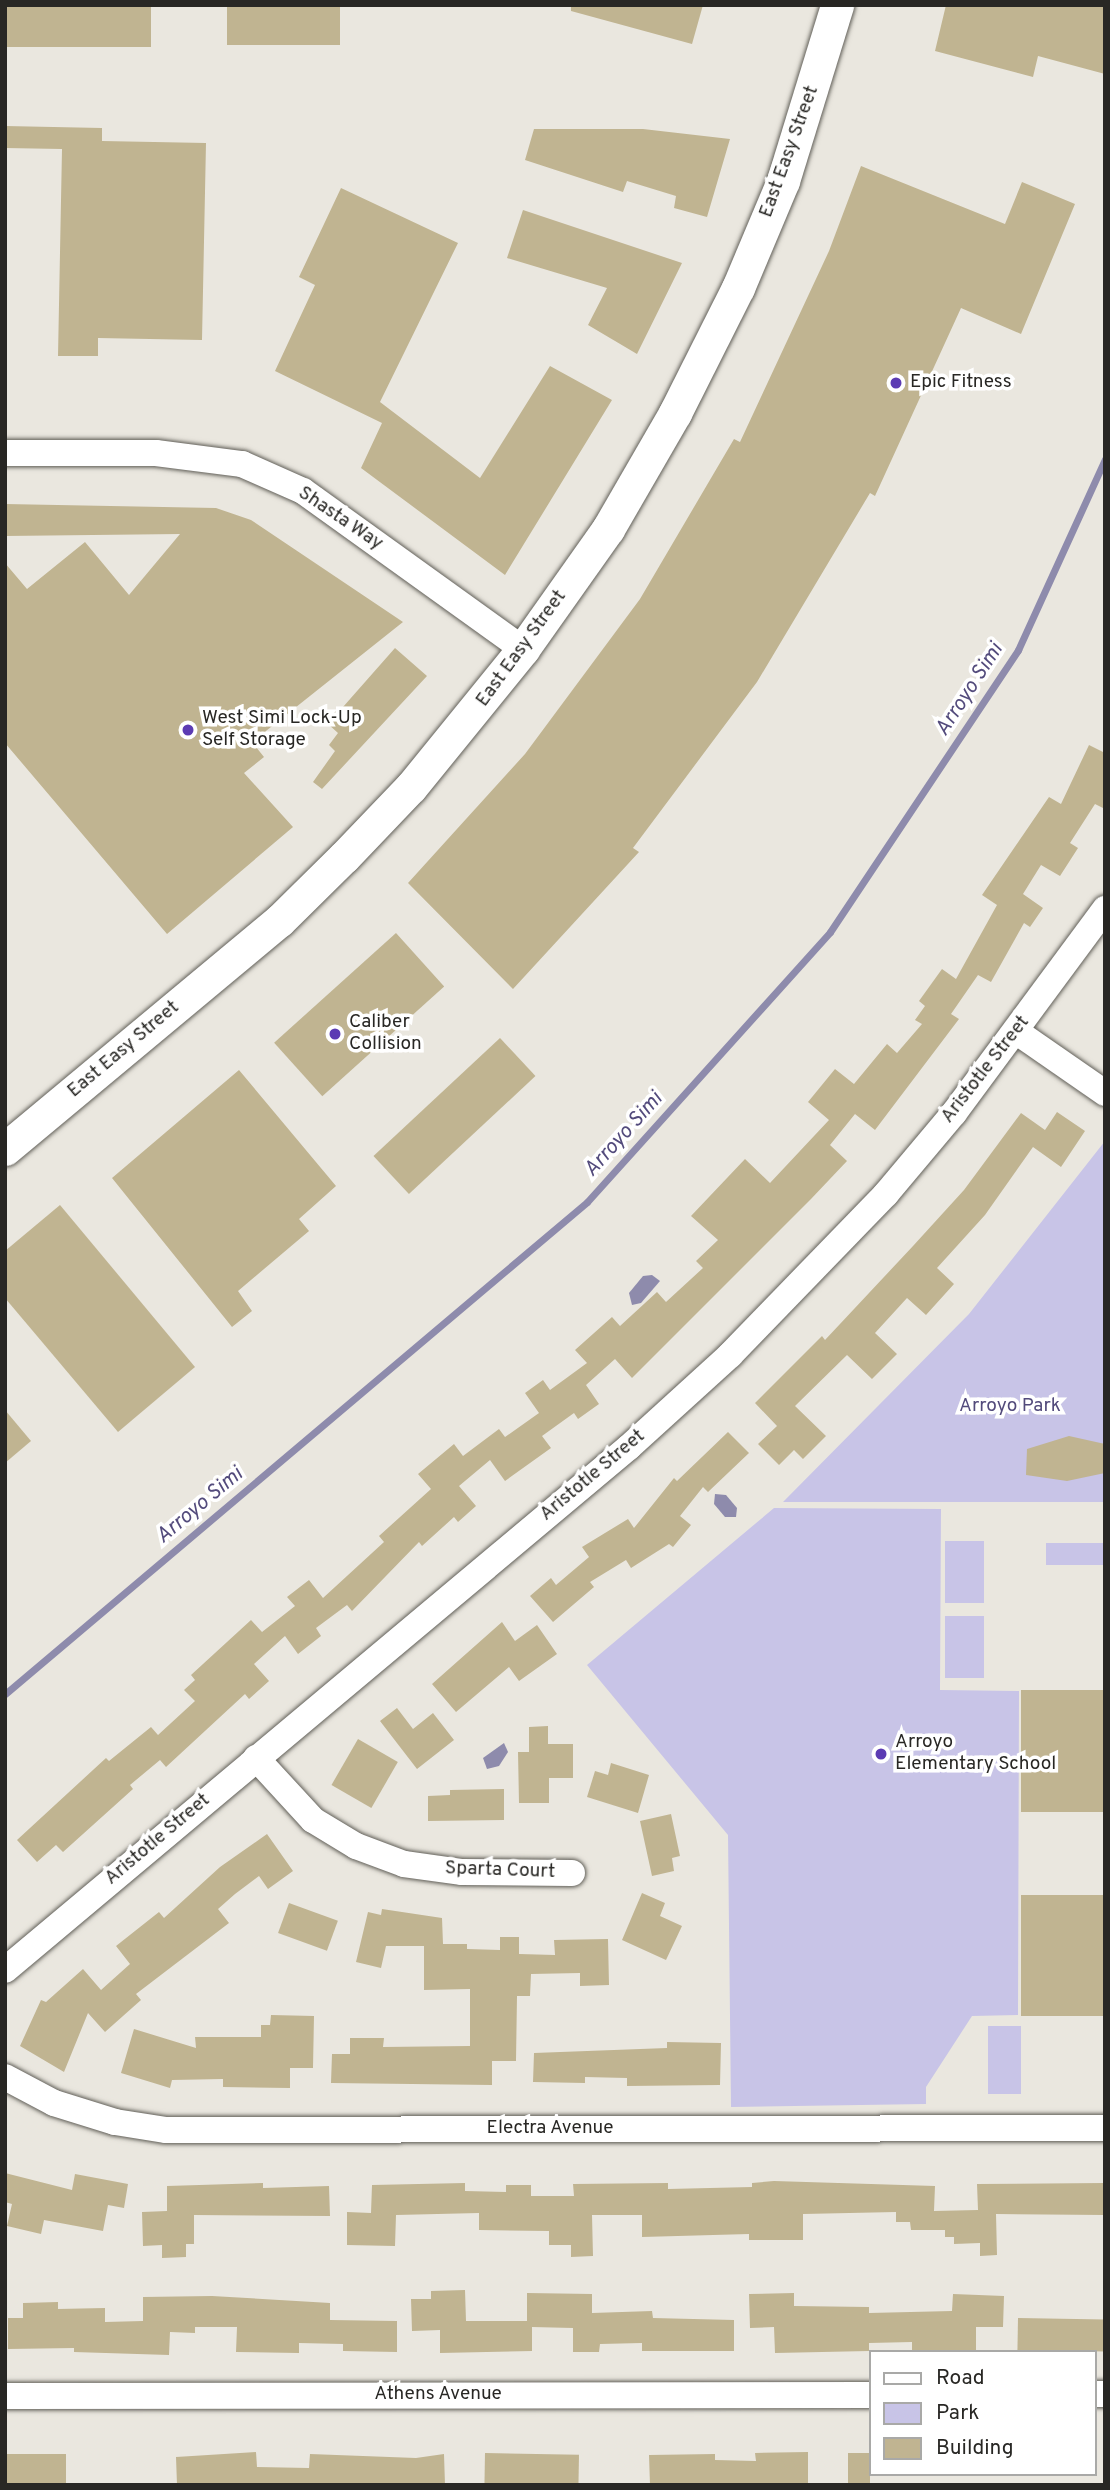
<!DOCTYPE html>
<html>
<head>
<meta charset="utf-8">
<style>
  body { margin:0 }
  #map { position:relative; width:1110px; height:2490px; overflow:hidden; background:#eae7df; font-family:Overpass,sans-serif }
  div>[style] { position:absolute }
  .green>* { inset:0; background:#c8c4e7; transform-origin:0 0 }
  .water>* { inset:0; background:#8e8bac }
  .stream>* { height:7px; margin:-3.5px; padding:0 3.5px; transform-origin:3.5px; border-radius:3.5px; background:#8e8bac }
  .building>* { inset:0; background:#c0b491; transform-origin:0 0 }
  .roads { filter:drop-shadow(0 0 2px #615f58) drop-shadow(0 0 2px #615f58) }
  .minor>* { height:26px; margin:-13px; padding:0 13px; transform-origin:13px; border-radius:13px; background:#fff }
  .tertiary>* { height:33px; margin:-16.5px; padding:0 16.5px; transform-origin:16.5px; border-radius:16.5px; background:#fff }
  .dots>* { width:19px; height:19px; translate:-50% -50%; box-sizing:border-box; border:4px solid #fff; border-radius:50% }
  span { translate:-50% -50%; white-space:nowrap; text-align:center; line-height:1.15; -webkit-text-stroke:7px #fff; paint-order:stroke }
  .street-label { font-size:19px; color:#282724 }
  .poi-label { font-size:19px; color:#282724 }
  .left { translate:0 -50%; text-align:left }
  .park-label { font-size:19px; color:#524a7b }
  .water-label { font-size:21px; color:#534b7c; font-style:italic }
  .frame { position:absolute; inset:0; border:7px solid #282724; pointer-events:none }
  .legend { position:absolute; left:869px; top:2350px; width:228px; height:126px; box-sizing:border-box; background:#fff; border:2px solid #a9a9a7; margin:0; padding:9px 12px; list-style:none; font-size:21px; color:#282724 }
  .legend li { display:flex; align-items:center; gap:14px; height:35px }
  .legend b { width:35px; border:2px solid #a9a9a7 }
</style>
</head>
<body>
<div id="map">
  <div class="green">
    <i style="clip-path:polygon(1105px 1141px,1105px 1502px,783px 1502px,969px 1314px)"></i>
    <i style="clip-path:polygon(774px 1508px,941px 1509px,940px 1690px,1019px 1691px,1018px 2015px,972px 2016px,926px 2087px,926px 2104px,731px 2107px,728px 1835px,587px 1665px)"></i>
    <i style="left:945px;top:1541px;width:39px;height:62px"></i>
    <i style="left:1105px;top:1543px;width:22px;height:59px;rotate:90deg"></i>
    <i style="left:945px;top:1616px;width:39px;height:62px"></i>
    <i style="left:988px;top:2026px;width:33px;height:68px"></i>
  </div>
  <div class="water">
    <i style="clip-path:polygon(652px 1275px,660px 1281px,641px 1303px,632px 1305px,629px 1293px,643px 1276px)"></i>
    <i style="clip-path:polygon(715px 1494px,726px 1495px,737px 1508px,736px 1517px,725px 1517px,714px 1504px)"></i>
    <i style="clip-path:polygon(504px 1743px,508px 1752px,499px 1766px,487px 1769px,483px 1758px)"></i>
  </div>
  <div class="stream">
    <i style="left:5px;top:1694px;width:762px;rotate:-40.21deg"></i>
    <i style="left:587px;top:1202px;width:363px;rotate:-48deg"></i>
    <i style="left:830px;top:932px;width:339px;rotate:-56.3deg"></i>
    <i style="left:1018px;top:650px;width:210px;rotate:-65.5deg"></i>
  </div>
  <div class="building">
    <i style="left:5px;top:5px;width:146px;height:42px"></i>
    <i style="left:227px;top:5px;width:113px;height:40px"></i>
    <i style="clip-path:polygon(571px 5px,703px 5px,692px 44px,571px 11px)"></i>
    <i style="clip-path:polygon(946px 5px,1105px 5px,1105px 74px,1038px 56px,1033px 77px,935px 51px)"></i>
    <i style="clip-path:polygon(5px 126px,102px 128px,102px 141px,206px 143px,202px 340px,98px 338px,98px 356px,58px 356px,62px 149px,5px 148px)"></i>
    <i style="clip-path:polygon(534px 129px,643px 129px,730px 139px,707px 217px,674px 208px,676px 196px,627px 181px,623px 192px,525px 160px)"></i>
    <i style="clip-path:polygon(861px 166px,1005px 224px,1022px 182px,1075px 204px,1021px 334px,961px 308px,875px 496px,870px 493px,757px 682px,633px 848px,639px 852px,513px 989px,408px 883px,525px 754px,640px 599px,734px 439px,740px 442px,829px 251px)"></i>
    <i style="clip-path:polygon(341px 188px,458px 243px,380px 402px,480px 478px,550px 366px,612px 400px,505px 575px,361px 468px,382px 423px,275px 371px,315px 285px,299px 277px)"></i>
    <i style="clip-path:polygon(523px 210px,682px 263px,637px 354px,588px 325px,607px 288px,507px 258px)"></i>
    <i style="clip-path:polygon(5px 504px,216px 508px,251px 520px,403px 622px,252px 742px,264px 757px,244px 773px,293px 827px,167px 934px,5px 743px,5px 563px,27px 589px,85px 542px,129px 595px,180px 534px,5px 536px)"></i>
    <i style="clip-path:polygon(395px 648px,427px 676px,322px 789px,313px 782px,335px 751px,329px 745px,338px 733px,328px 724px)"></i>
    <i style="clip-path:polygon(1089px 745px,1105px 753px,1105px 809px,1095px 804px,1070px 843px,1078px 848px,1060px 876px,1041px 865px,1023px 894px,1043px 908px,1030px 927px,1024px 923px,991px 982px,978px 975px,951px 1014px,959px 1019px,875px 1130px,855px 1114px,830px 1145px,847px 1161px,811px 1199px,632px 1378px,615px 1359px,586px 1385px,599px 1404px,578px 1419px,574px 1413px,542px 1436px,551px 1448px,505px 1481px,490px 1460px,459px 1486px,476px 1506px,458px 1522px,454px 1517px,422px 1546px,419px 1542px,352px 1611px,347px 1605px,316px 1628px,321px 1636px,298px 1654px,285px 1636px,254px 1664px,269px 1681px,249px 1699px,245px 1694px,166px 1767px,160px 1760px,130px 1785px,133px 1789px,63px 1852px,56px 1845px,37px 1862px,17px 1840px,106px 1758px,109px 1761px,151px 1727px,158px 1735px,195px 1701px,184px 1690px,195px 1680px,191px 1675px,251px 1620px,262px 1632px,295px 1606px,287px 1597px,309px 1580px,323px 1598px,384px 1542px,379px 1536px,431px 1489px,418px 1474px,454px 1444px,463px 1456px,499px 1429px,505px 1437px,539px 1413px,525px 1393px,543px 1380px,550px 1390px,587px 1363px,575px 1350px,612px 1317px,620px 1326px,657px 1292px,666px 1302px,703px 1268px,696px 1261px,718px 1240px,691px 1216px,745px 1159px,770px 1183px,829px 1120px,808px 1102px,835px 1069px,854px 1084px,887px 1044px,897px 1053px,922px 1024px,915px 1020px,925px 1006px,919px 1001px,942px 969px,956px 979px,997px 905px,982px 895px,1049px 797px,1061px 804px)"></i>
    <i style="left:396px;top:933px;width:72px;height:164px;rotate:48deg"></i>
    <i style="left:500px;top:1038px;width:52px;height:173px;rotate:47deg"></i>
    <i style="clip-path:polygon(239px 1070px,336px 1186px,299px 1219px,309px 1231px,238px 1291px,252px 1311px,232px 1327px,112px 1178px)"></i>
    <i style="clip-path:polygon(1057px 1112px,1085px 1131px,1061px 1167px,1033px 1147px,985px 1215px,937px 1268px,954px 1284px,926px 1315px,907px 1298px,875px 1333px,897px 1354px,872px 1379px,847px 1355px,795px 1406px,826px 1436px,803px 1459px,794px 1450px,779px 1465px,758px 1444px,777px 1426px,755px 1403px,822px 1336px,825px 1340px,913px 1246px,964px 1190px,1021px 1113px,1045px 1130px)"></i>
    <i style="clip-path:polygon(60px 1205px,195px 1367px,118px 1432px,5px 1298px,5px 1251px)"></i>
    <i style="clip-path:polygon(5px 1410px,31px 1441px,5px 1463px)"></i>
    <i style="clip-path:polygon(728px 1432px,749px 1453px,708px 1492px,703px 1487px,680px 1516px,691px 1525px,673px 1547px,669px 1544px,631px 1568px,626px 1560px,590px 1582px,594px 1587px,553px 1622px,530px 1596px,551px 1578px,556px 1585px,589px 1557px,582px 1547px,628px 1519px,634px 1528px,674px 1478px,677px 1481px)"></i>
    <i style="clip-path:polygon(1069px 1436px,1105px 1444px,1105px 1473px,1067px 1481px,1026px 1475px,1027px 1449px)"></i>
    <i style="clip-path:polygon(502px 1622px,515px 1641px,537px 1625px,557px 1654px,519px 1681px,509px 1667px,456px 1712px,432px 1684px)"></i>
    <i style="left:1021px;top:1690px;width:84px;height:122px"></i>
    <i style="clip-path:polygon(397px 1708px,413px 1729px,433px 1713px,454px 1740px,417px 1769px,380px 1721px)"></i>
    <i style="clip-path:polygon(548px 1726px,548px 1744px,573px 1744px,573px 1778px,549px 1778px,549px 1803px,519px 1803px,518px 1752px,529px 1752px,529px 1727px)"></i>
    <i style="left:358px;top:1739px;width:46px;height:53px;rotate:30deg"></i>
    <i style="clip-path:polygon(611px 1763px,649px 1775px,638px 1813px,587px 1797px,595px 1771px,608px 1775px)"></i>
    <i style="clip-path:polygon(504px 1789px,504px 1820px,428px 1821px,428px 1796px,450px 1795px,450px 1790px)"></i>
    <i style="clip-path:polygon(671px 1814px,680px 1856px,672px 1858px,674px 1871px,652px 1876px,640px 1821px)"></i>
    <i style="clip-path:polygon(267px 1834px,293px 1871px,268px 1889px,259px 1876px,235px 1894px,218px 1909px,229px 1923px,136px 1994px,141px 2000px,105px 2032px,88px 2013px,64px 2072px,20px 2046px,41px 2000px,46px 2002px,83px 1969px,101px 1990px,130px 1964px,116px 1946px,159px 1912px,164px 1918px,220px 1867px)"></i>
    <i style="clip-path:polygon(642px 1893px,665px 1903px,660px 1916px,682px 1926px,666px 1960px,622px 1940px)"></i>
    <i style="left:1021px;top:1895px;width:84px;height:121px"></i>
    <i style="left:289px;top:1903px;width:52px;height:32px;rotate:20deg"></i>
    <i style="clip-path:polygon(382px 1909px,442px 1918px,443px 1944px,467px 1944px,467px 1949px,500px 1950px,500px 1937px,519px 1937px,519px 1954px,555px 1955px,554px 1940px,608px 1939px,609px 1985px,580px 1986px,580px 1973px,531px 1974px,530px 1996px,517px 1996px,516px 2061px,492px 2061px,492px 2085px,331px 2083px,332px 2054px,350px 2054px,350px 2038px,384px 2038px,383px 2047px,470px 2046px,470px 1989px,424px 1990px,424px 1946px,386px 1946px,381px 1968px,356px 1962px,368px 1912px,381px 1915px)"></i>
    <i style="clip-path:polygon(271px 2015px,314px 2016px,313px 2068px,290px 2068px,290px 2088px,223px 2087px,223px 2079px,172px 2080px,170px 2088px,121px 2073px,134px 2029px,196px 2048px,195px 2037px,261px 2037px,261px 2025px,270px 2025px)"></i>
    <i style="clip-path:polygon(667px 2042px,721px 2043px,720px 2085px,627px 2086px,627px 2078px,585px 2077px,585px 2083px,533px 2082px,534px 2053px,667px 2048px)"></i>
    <i style="clip-path:polygon(5px 2173px,72px 2190px,75px 2174px,128px 2184px,124px 2208px,108px 2205px,103px 2231px,44px 2220px,41px 2234px,7px 2226px,12px 2204px,5px 2202px)"></i>
    <i style="clip-path:polygon(774px 2181px,935px 2186px,934px 2211px,978px 2210px,977px 2184px,1105px 2183px,1105px 2215px,996px 2214px,997px 2255px,980px 2256px,980px 2243px,954px 2244px,954px 2237px,945px 2237px,945px 2230px,911px 2230px,910px 2222px,896px 2222px,896px 2212px,803px 2214px,803px 2240px,749px 2240px,749px 2234px,642px 2237px,642px 2215px,592px 2215px,593px 2256px,571px 2257px,571px 2245px,549px 2245px,549px 2231px,479px 2230px,479px 2213px,396px 2215px,395px 2246px,347px 2245px,347px 2212px,371px 2213px,372px 2185px,465px 2183px,465px 2191px,506px 2192px,506px 2185px,531px 2185px,531px 2196px,574px 2196px,573px 2184px,668px 2183px,668px 2189px,752px 2187px,752px 2183px)"></i>
    <i style="clip-path:polygon(263px 2183px,263px 2188px,329px 2186px,330px 2216px,194px 2215px,194px 2244px,186px 2244px,186px 2257px,162px 2258px,162px 2245px,143px 2246px,142px 2212px,167px 2211px,167px 2186px)"></i>
    <i style="clip-path:polygon(465px 2290px,466px 2321px,527px 2321px,527px 2293px,592px 2294px,592px 2313px,652px 2311px,653px 2318px,734px 2320px,734px 2351px,642px 2351px,642px 2343px,600px 2344px,599px 2352px,573px 2352px,573px 2328px,532px 2327px,532px 2351px,440px 2353px,440px 2330px,412px 2331px,411px 2299px,431px 2299px,431px 2291px)"></i>
    <i style="clip-path:polygon(794px 2293px,794px 2306px,869px 2307px,869px 2313px,952px 2311px,953px 2294px,1004px 2296px,1003px 2327px,976px 2327px,976px 2351px,912px 2351px,912px 2342px,869px 2343px,869px 2351px,775px 2353px,774px 2327px,750px 2328px,749px 2294px)"></i>
    <i style="clip-path:polygon(212px 2296px,330px 2303px,330px 2320px,397px 2321px,397px 2352px,343px 2351px,343px 2344px,299px 2343px,299px 2353px,236px 2352px,237px 2327px,195px 2327px,195px 2333px,170px 2332px,169px 2355px,74px 2352px,74px 2348px,8px 2349px,8px 2318px,23px 2318px,23px 2303px,58px 2302px,58px 2309px,105px 2308px,105px 2322px,143px 2321px,143px 2297px)"></i>
    <i style="left:1018px;top:2318px;width:87px;height:32px;rotate:1deg"></i>
    <i style="clip-path:polygon(256px 2452px,257px 2467px,309px 2468px,310px 2454px,416px 2458px,444px 2454px,445px 2485px,177px 2485px,176px 2457px)"></i>
    <i style="clip-path:polygon(808px 2452px,808px 2485px,650px 2485px,649px 2455px,715px 2454px,715px 2460px,756px 2461px,755px 2453px)"></i>
    <i style="left:485px;top:2453px;width:94px;height:32px;rotate:1deg"></i>
    <i style="left:848px;top:2453px;width:22px;height:32px"></i>
    <i style="left:7px;top:2454px;width:59px;height:31px"></i>
  </div>
  <div class="roads">
    <div class="minor">
      <i style="left:5px;top:453px;width:151px"></i>
      <i style="left:156px;top:453px;width:87px;rotate:7.3deg"></i>
      <i style="left:242px;top:464px;width:67px;rotate:23.9deg"></i>
      <i style="left:303px;top:491px;width:271px;rotate:35.7deg"></i>
      <i style="left:1017px;top:1032px;width:107px;rotate:34.7deg"></i>
      <i style="left:256px;top:1758px;width:84px;rotate:47.4deg"></i>
      <i style="left:313px;top:1820px;width:50px;rotate:31.2deg"></i>
      <i style="left:356px;top:1846px;width:51px;rotate:20.6deg"></i>
      <i style="left:404px;top:1864px;width:59px;rotate:7.9deg"></i>
      <i style="left:462px;top:1872px;width:110px;rotate:0.5deg"></i>
      <i style="left:5px;top:1970px;width:814px;rotate:-39.97deg"></i>
      <i style="left:629px;top:1447px;width:137px;rotate:-42.3deg"></i>
      <i style="left:730px;top:1355px;width:224px;rotate:-45.9deg"></i>
      <i style="left:886px;top:1194px;width:106px;rotate:-50deg"></i>
      <i style="left:954px;top:1113px;width:254px;rotate:-53.5deg"></i>
      <i style="left:5px;top:2077px;width:55px;rotate:28deg"></i>
      <i style="left:54px;top:2103px;width:64px;rotate:17.3deg"></i>
      <i style="left:115px;top:2122px;width:52px;rotate:8.9deg"></i>
      <i style="left:166px;top:2130px;width:939px;rotate:-0.12deg"></i>
      <i style="left:1094px;top:2394px;width:11px"></i>
      <i style="left:5px;top:2396px;width:865px;rotate:-0.07deg"></i>
    </div>
    <div class="tertiary">
      <i style="left:5px;top:1149px;width:356px;rotate:-39.8deg"></i>
      <i style="left:279px;top:921px;width:91px;rotate:-44.6deg"></i>
      <i style="left:344px;top:857px;width:97px;rotate:-46.3deg"></i>
      <i style="left:411px;top:787px;width:178px;rotate:-50.9deg"></i>
      <i style="left:523px;top:649px;width:147px;rotate:-54.7deg"></i>
      <i style="left:608px;top:529px;width:134px;rotate:-60deg"></i>
      <i style="left:675px;top:413px;width:140px;rotate:-63.3deg"></i>
      <i style="left:738px;top:288px;width:116px;rotate:-67.2deg"></i>
      <i style="left:783px;top:181px;width:184px;rotate:-72.9deg"></i>
    </div>
  </div>
  <div class="dots">
    <i style="left:896px;top:383px;background:#5c3bb3"></i>
    <i style="left:188px;top:730px;background:#5c3bb3"></i>
    <i style="left:335px;top:1034px;background:#5c3bb3"></i>
    <i style="left:881px;top:1754px;background:#5c3bb3"></i>
  </div>
  <div class="street-label">
    <span style="left:790px;top:152px;rotate:-70deg">East Easy Street</span>
    <span style="left:340px;top:519px;rotate:34deg">Shasta Way</span>
    <span style="left:522px;top:649px;rotate:-54deg">East Easy Street</span>
    <span style="left:124px;top:1050px;rotate:-40deg">East Easy Street</span>
    <span style="left:986px;top:1070px;rotate:-52deg">Aristotle Street</span>
    <span style="left:593px;top:1476px;rotate:-40deg">Aristotle Street</span>
    <span style="left:158px;top:1840px;rotate:-40deg">Aristotle Street</span>
    <span style="left:500px;top:1871px;rotate:2deg">Sparta Court</span>
    <span style="left:550px;top:2129px">Electra Avenue</span>
    <span style="left:438px;top:2395px">Athens Avenue</span>
  </div>
  <div class="poi-label">
    <span class="left" style="left:910px;top:383px">Epic Fitness</span>
    <span class="left" style="left:202px;top:730px">West Simi Lock-Up<br>Self Storage</span>
    <span class="left" style="left:349px;top:1034px">Caliber<br>Collision</span>
    <span class="left" style="left:895px;top:1754px">Arroyo<br>Elementary School</span>
  </div>
  <div class="park-label">
    <span style="left:1010px;top:1407px">Arroyo Park</span>
  </div>
  <div class="water-label">
    <span style="left:970px;top:690px;rotate:-57deg">Arroyo Simi</span>
    <span style="left:624px;top:1135px;rotate:-48deg">Arroyo Simi</span>
    <span style="left:200px;top:1506px;rotate:-40deg">Arroyo Simi</span>
  </div>
  <div class="frame"></div>
  <ul class="legend">
  <li><b style="height:9px;background:#fff"></b>Road</li>
  <li><b style="height:19px;background:#c8c4e7"></b>Park</li>
  <li><b style="height:19px;background:#c0b491"></b>Building</li>
  </ul>
</div>
</body>
</html>
